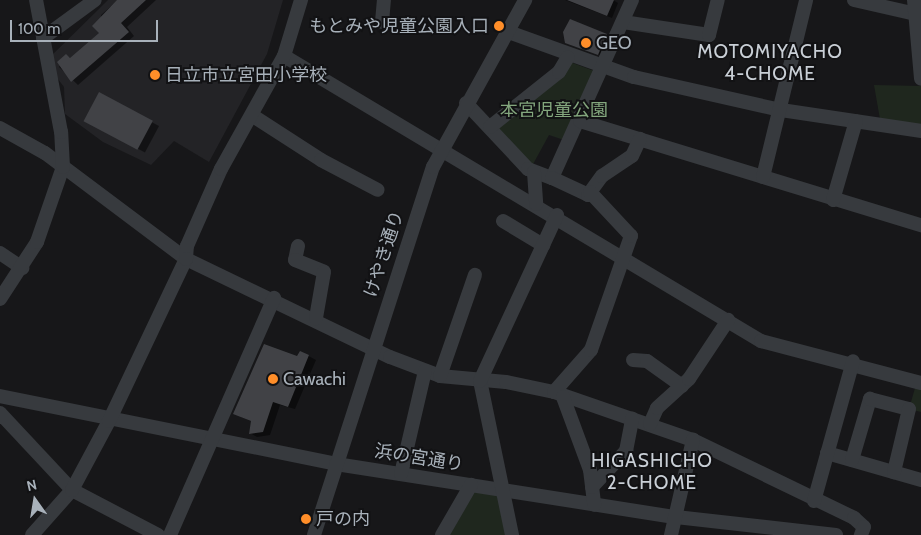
<!DOCTYPE html>
<html>
<head>
<meta charset="utf-8">
<style>
  body { margin:0 }
  #map { position:relative; width:921px; height:535px; overflow:hidden; background:#171719; font-family:Cabin,"Noto Sans JP",sans-serif }
  div>[style] { position:absolute }
  .built>* { inset:0; background:#232326 }
  .green>* { inset:0; background:#1f271e }
  .shadow>* { inset:0; background:#0007; transform-origin:0 0 }
  .building>* { inset:0; background:#414246; transform-origin:0 0 }
  .minor>* { height:14px; margin:-7px; padding:0 7px; transform-origin:7px; border-radius:7px; background:#373a3e }
  .dots>* { width:14px; height:14px; translate:-50% -50%; box-sizing:border-box; border:2px solid #121214; border-radius:50% }
  span { translate:-50% -50%; white-space:nowrap; text-align:center; line-height:1.15; -webkit-text-stroke:4px #121214; paint-order:stroke }
  .poi-label { font-size:18px; color:#a8b1ba }
  .right { translate:-100% -50%; text-align:right }
  .left { translate:0 -50%; text-align:left }
  .park-label { font-size:18px; color:#83a67d }
  .street-label { font-size:18px; color:#a8b1ba }
  .neighbourhood-label { font-size:19px; color:#c9cfd6; letter-spacing:1px }
  .north { position:absolute; left:10px; top:475px; width:50px; height:50px; -webkit-text-stroke:4px #121214; paint-order:stroke; rotate:347deg; font-size:14px; font-weight:700; line-height:20px; text-align:center; color:#a8b1ba }
  .north::after { content:''; display:block; margin:auto; width:18px; height:22px; background:#a8b1ba; clip-path:polygon(50% 0,100% 100%,50% 72%,0 100%) }
  .scale { position:absolute; left:10px; top:20px; width:148px; height:22px; box-sizing:border-box; border:2px solid #a8b1ba; border-top:0; padding-left:6px; font-size:15px; line-height:18px; white-space:nowrap; color:#a8b1ba; -webkit-text-stroke:4px #121214; paint-order:stroke }
</style>
</head>
<body>
<div id="map">
  <div class="built">
    <i style="clip-path:polygon(108px 0,283px 0,267px 54px,209px 162px,174px 141px,151px 165px,103px 142px,65px 114px,64px 87px,45px 62px)"></i>
  </div>
  <div class="green">
    <i style="clip-path:polygon(570px 62px,597px 72px,567px 141px,549px 135px,532px 166px,494px 129px)"></i>
    <i style="clip-path:polygon(874px 85px,921px 86px,921px 131px,881px 125px)"></i>
    <i style="clip-path:polygon(917px 381px,921px 383px,921px 412px,909px 409px)"></i>
    <i style="clip-path:polygon(473px 490px,505px 491px,512px 535px,444px 535px)"></i>
  </div>
  <div class="shadow">
    <i style="clip-path:polygon(118px 0,156px 0,127px 27px,134px 36px,78px 85px,59px 67px,67px 56px,72px 59px,100px 33px,101px 15px)"></i>
    <i style="clip-path:polygon(565px 0,613px 0,618px 3px,612px 18px)"></i>
    <i style="clip-path:polygon(571px 20px,611px 38px,603px 56px,571px 45px)"></i>
    <i style="left:99px;top:94px;width:68px;height:30px;rotate:28deg"></i>
    <i style="clip-path:polygon(301px 352px,316px 360px,295px 409px,280px 405px,270px 435px,257px 437px,250px 433px,253px 422px,241px 417px)"></i>
  </div>
  <div class="building">
    <i style="clip-path:polygon(117px 0,146px 0,121px 23px,129px 32px,71px 82px,57px 62px,66px 54px,70px 58px,99px 33px,92px 26px)"></i>
    <i style="clip-path:polygon(567px 0,614px 0,607px 16px)"></i>
    <i style="clip-path:polygon(570px 19px,607px 34px,598px 55px,565px 43px,563px 32px)"></i>
    <i style="left:99px;top:92px;width:61px;height:33px;rotate:28deg"></i>
    <i style="clip-path:polygon(264px 344px,297px 356px,300px 351px,309px 355px,288px 407px,273px 402px,263px 432px,249px 434px,251px 421px,233px 414px)"></i>
  </div>
  <div class="minor">
    <i style="left:854px;top:0;width:64px;rotate:12.7deg"></i>
    <i style="left:914px;top:0;width:79px;rotate:84.9deg"></i>
    <i style="left:382px;top:22px;width:22px;rotate:-85deg"></i>
    <i style="left:623px;top:22px;width:87px;rotate:8.6deg"></i>
    <i style="left:709px;top:35px;width:36px;rotate:-76deg"></i>
    <i style="left:506px;top:31px;width:136px;rotate:19.8deg"></i>
    <i style="left:634px;top:77px;width:151px;rotate:12.7deg"></i>
    <i style="left:781px;top:110px;width:142px;rotate:8.5deg"></i>
    <i style="left:43px;top:38px;width:64px;rotate:-36.2deg"></i>
    <i style="left:284px;top:56px;width:556px;rotate:30.86deg"></i>
    <i style="left:761px;top:341px;width:165px;rotate:14.7deg"></i>
    <i style="left:466px;top:103px;width:91px;rotate:46.8deg"></i>
    <i style="left:528px;top:169px;width:26px;rotate:21deg"></i>
    <i style="left:552px;top:178px;width:195px;rotate:-65.8deg"></i>
    <i style="left:253px;top:116px;width:81px;rotate:32.9deg"></i>
    <i style="left:321px;top:160px;width:64px;rotate:27.8deg"></i>
    <i style="left:580px;top:121px;width:357px;rotate:17deg"></i>
    <i style="left:490px;top:127px;width:88px;rotate:-38.6deg"></i>
    <i style="left:559px;top:72px;width:17px;rotate:-59deg"></i>
    <i style="left:0;top:128px;width:51px;rotate:29.1deg"></i>
    <i style="left:45px;top:153px;width:176px;rotate:36.9deg"></i>
    <i style="left:186px;top:259px;width:226px;rotate:25.7deg"></i>
    <i style="left:390px;top:357px;width:53px;rotate:20.8deg"></i>
    <i style="left:440px;top:376px;width:66px;rotate:5.2deg"></i>
    <i style="left:506px;top:382px;width:49px;rotate:11.8deg"></i>
    <i style="left:554px;top:392px;width:147px;rotate:19.1deg"></i>
    <i style="left:693px;top:440px;width:179px;rotate:25.8deg"></i>
    <i style="left:854px;top:518px;width:13px;rotate:42deg"></i>
    <i style="left:864px;top:527px;width:9px;rotate:111deg"></i>
    <i style="left:534px;top:172px;width:32px;rotate:86deg"></i>
    <i style="left:763px;top:177px;width:182px;rotate:-76.3deg"></i>
    <i style="left:552px;top:178px;width:40px;rotate:25deg"></i>
    <i style="left:588px;top:195px;width:24px;rotate:-54deg"></i>
    <i style="left:602px;top:176px;width:36px;rotate:-34deg"></i>
    <i style="left:632px;top:156px;width:19px;rotate:-65deg"></i>
    <i style="left:833px;top:200px;width:82px;rotate:-73.8deg"></i>
    <i style="left:503px;top:221px;width:47px;rotate:31deg"></i>
    <i style="left:298px;top:246px;width:14px;rotate:102deg"></i>
    <i style="left:295px;top:260px;width:31px;rotate:22deg"></i>
    <i style="left:324px;top:272px;width:47px;rotate:99.9deg"></i>
    <i style="left:0;top:253px;width:27px;rotate:34deg"></i>
    <i style="left:0;top:299px;width:68px;rotate:-57deg"></i>
    <i style="left:37px;top:242px;width:79px;rotate:-70.9deg"></i>
    <i style="left:63px;top:167px;width:35px;rotate:-93deg"></i>
    <i style="left:61px;top:132px;width:134px;rotate:-100.7deg"></i>
    <i style="left:633px;top:360px;width:14px;rotate:4deg"></i>
    <i style="left:647px;top:361px;width:43px;rotate:35.5deg"></i>
    <i style="left:440px;top:376px;width:107px;rotate:-70.9deg"></i>
    <i style="left:554px;top:392px;width:56px;rotate:-48.6deg"></i>
    <i style="left:591px;top:350px;width:121px;rotate:-70.7deg"></i>
    <i style="left:631px;top:236px;width:60px;rotate:-133deg"></i>
    <i style="left:0;top:396px;width:343px;rotate:11.4deg"></i>
    <i style="left:336px;top:464px;width:344px;rotate:8.9deg"></i>
    <i style="left:676px;top:517px;width:161px;rotate:6.4deg"></i>
    <i style="left:563px;top:397px;width:78px;rotate:69.7deg"></i>
    <i style="left:590px;top:470px;width:35px;rotate:83deg"></i>
    <i style="left:0;top:413px;width:105px;rotate:46.9deg"></i>
    <i style="left:72px;top:490px;width:97px;rotate:27.6deg"></i>
    <i style="left:650px;top:424px;width:17px;rotate:-66deg"></i>
    <i style="left:657px;top:408px;width:43px;rotate:-42.2deg"></i>
    <i style="left:689px;top:379px;width:71px;rotate:-56.5deg"></i>
    <i style="left:827px;top:453px;width:98px;rotate:16deg"></i>
    <i style="left:852px;top:460px;width:64px;rotate:-73.6deg"></i>
    <i style="left:870px;top:399px;width:40px;rotate:14.4deg"></i>
    <i style="left:909px;top:409px;width:65px;rotate:103.4deg"></i>
    <i style="left:401px;top:474px;width:106px;rotate:-76.9deg"></i>
    <i style="left:592px;top:487px;width:50px;rotate:-46.6deg"></i>
    <i style="left:626px;top:451px;width:33px;rotate:-79deg"></i>
    <i style="left:814px;top:501px;width:145px;rotate:-74.4deg"></i>
    <i style="left:32px;top:535px;width:60px;rotate:-48.4deg"></i>
    <i style="left:72px;top:490px;width:78px;rotate:-61.8deg"></i>
    <i style="left:109px;top:421px;width:179px;rotate:-64.6deg"></i>
    <i style="left:186px;top:259px;width:13px;rotate:-86deg"></i>
    <i style="left:187px;top:246px;width:84px;rotate:-66.2deg"></i>
    <i style="left:221px;top:169px;width:129px;rotate:-60.9deg"></i>
    <i style="left:284px;top:56px;width:59px;rotate:-73.1deg"></i>
    <i style="left:170px;top:535px;width:259px;rotate:-66.3deg"></i>
    <i style="left:314px;top:535px;width:387px;rotate:-72.1deg"></i>
    <i style="left:433px;top:167px;width:191px;rotate:-61.1deg"></i>
    <i style="left:442px;top:535px;width:58px;rotate:-59.9deg"></i>
    <i style="left:512px;top:535px;width:157px;rotate:-101.7deg"></i>
    <i style="left:480px;top:381px;width:183px;rotate:-65.1deg"></i>
    <i style="left:671px;top:535px;width:98px;rotate:-77deg"></i>
  </div>
  <div class="dots">
    <i style="left:499px;top:26px;background:#ff8e29"></i>
    <i style="left:586px;top:43px;background:#ff8e29"></i>
    <i style="left:155px;top:75px;background:#ff8e29"></i>
    <i style="left:273px;top:379px;background:#ff8e29"></i>
    <i style="left:306px;top:519px;background:#ff8e29"></i>
  </div>
  <div class="poi-label">
    <span class="right" style="left:489px;top:26px">もとみや児童公園入口</span>
    <span class="left" style="left:596px;top:43px">GEO</span>
    <span class="left" style="left:165px;top:75px">日立市立宮田小学校</span>
    <span class="left" style="left:283px;top:379px">Cawachi</span>
    <span class="left" style="left:316px;top:519px">戸の内</span>
  </div>
  <div class="park-label">
    <span style="left:554px;top:110px">本宮児童公園</span>
  </div>
  <div class="street-label">
    <span style="left:384px;top:254px;rotate:-72deg">けやき通り</span>
    <span style="left:419px;top:458px;rotate:9deg">浜の宮通り</span>
  </div>
  <div class="neighbourhood-label">
    <span style="left:770px;top:63px">MOTOMIYACHO<br>4-CHOME</span>
    <span style="left:652px;top:472px">HIGASHICHO<br>2-CHOME</span>
  </div>
  <div class="north">N</div>
  <div class="scale">100 m</div>
</div>
</body>
</html>
